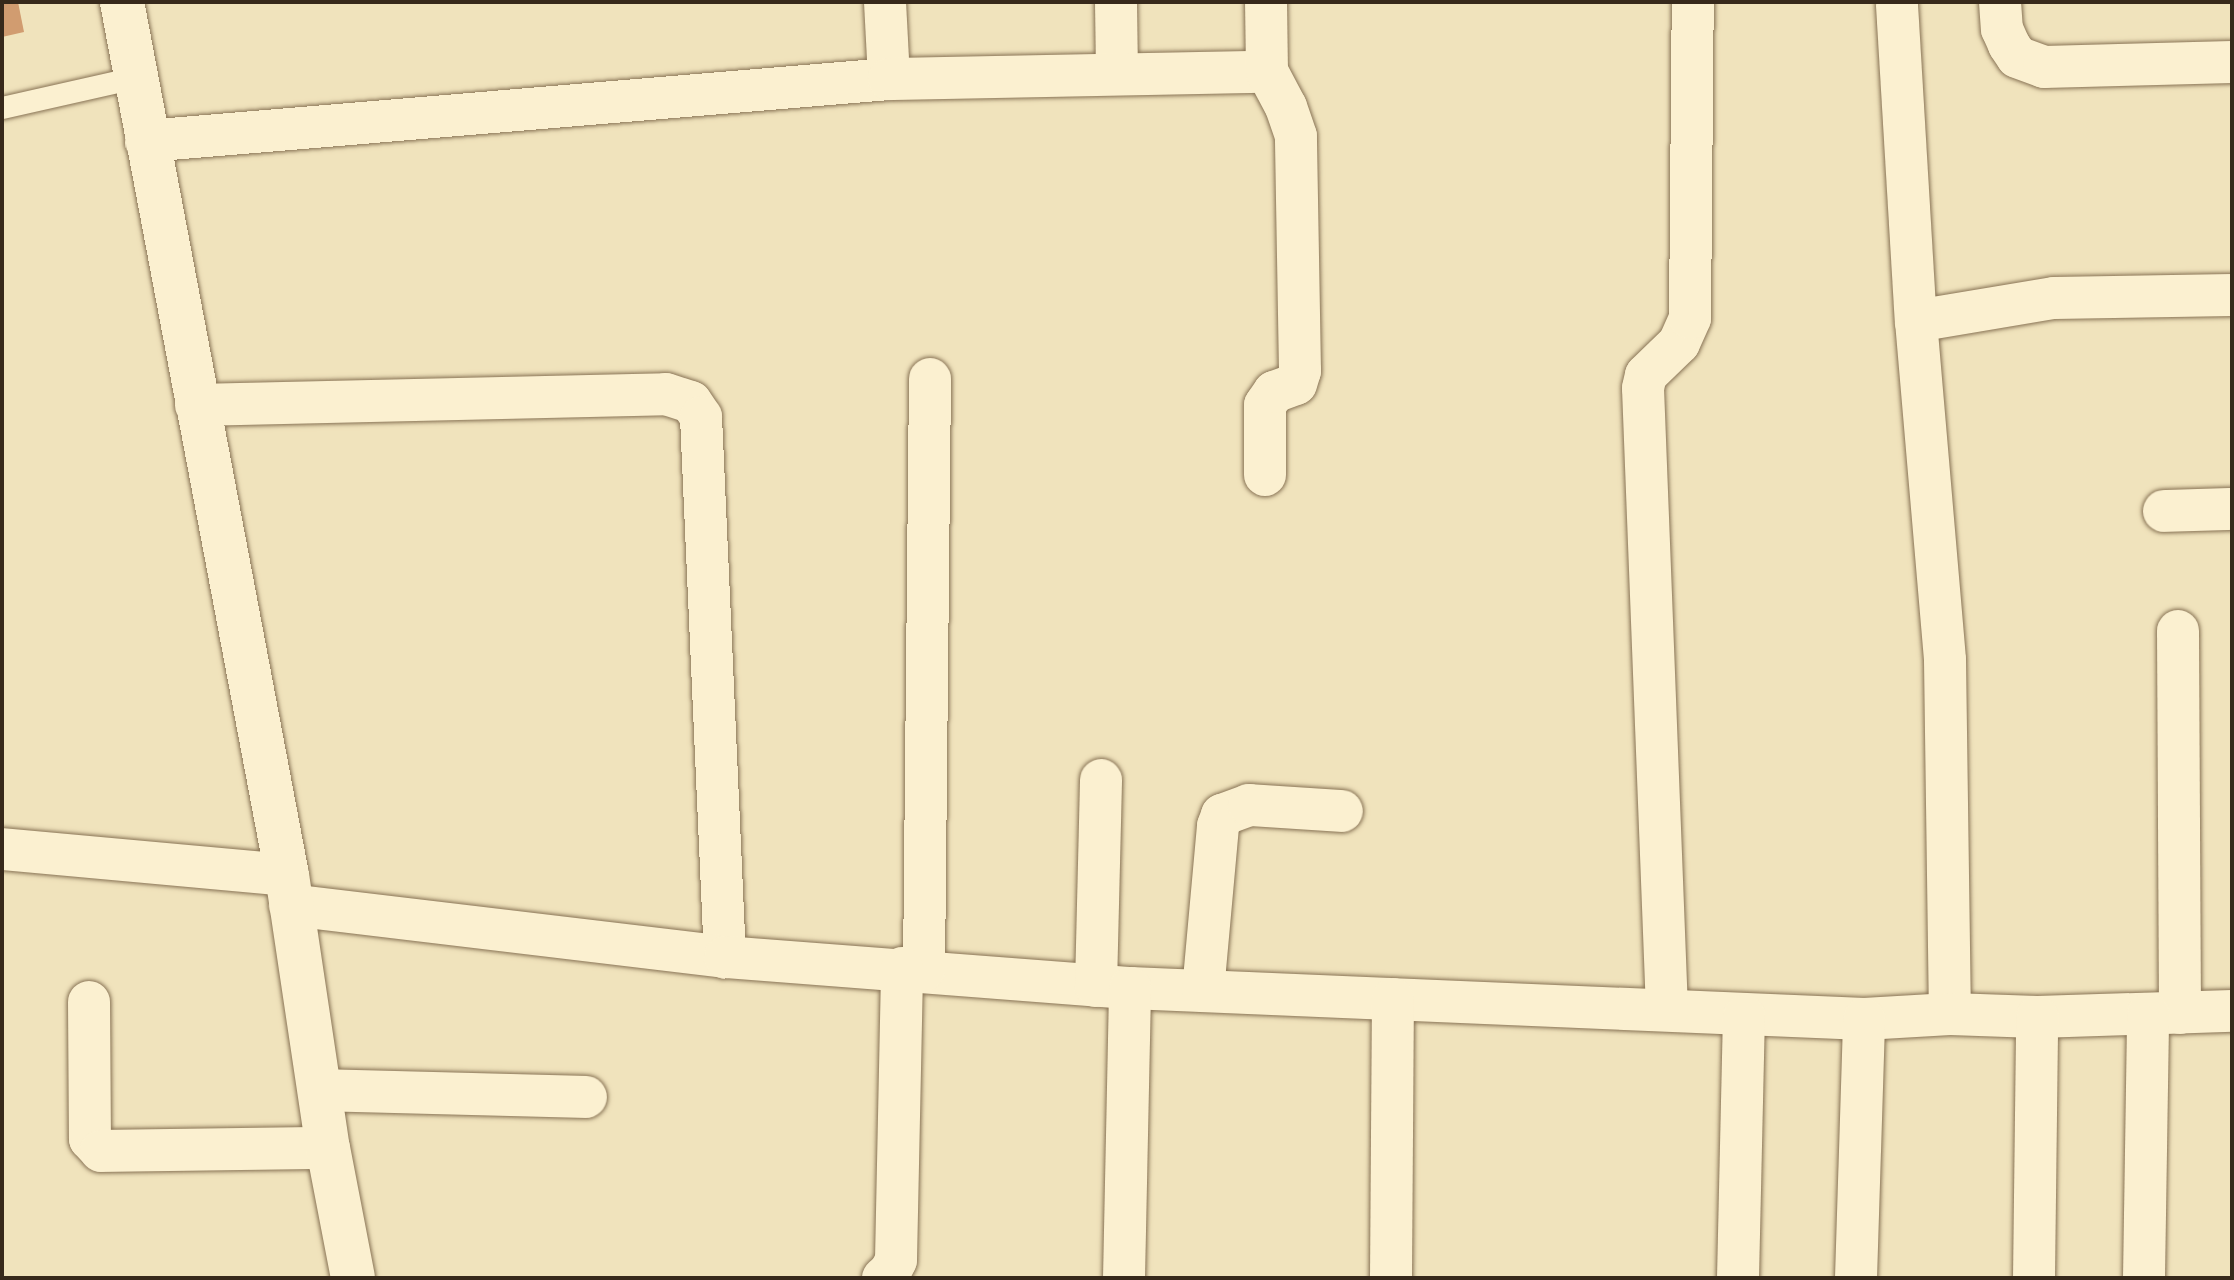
<!DOCTYPE html>
<html>
<head>
<meta charset="utf-8">
<style>
  body { margin:0 }
  #map { position:relative; width:2234px; height:1280px; overflow:hidden; background:#f0e3bc; font-family:Merriweather,serif }
  div>[style] { position:absolute }
  .building>* { inset:0; background:#d19c70 }
  .roads { filter:drop-shadow(0 0 2px #887355) drop-shadow(0 0 2px #887355) }
  .service>* { height:22px; margin:-11px; padding:0 11px; transform-origin:11px; border-radius:11px; background:#fbf0d0 }
  .minor>* { height:42px; margin:-21px; padding:0 21px; transform-origin:21px; border-radius:21px; background:#fbf0d0 }
  .tertiary>* { height:44px; margin:-22px; padding:0 22px; transform-origin:22px; border-radius:22px; background:#fbf0d0 }
  span { translate:-50% -50%; white-space:nowrap; text-align:center; line-height:1.15; -webkit-text-stroke:6px #f7edcc; paint-order:stroke }
  .frame { position:absolute; inset:0; border:4px solid #37291b; pointer-events:none }
</style>
</head>
<body>
<div id="map">
  <div class="building">
    <i style="clip-path:polygon(2px 2px,18px 2px,24px 32px,2px 37px)"></i>
  </div>
  <div class="roads">
    <div class="service">
      <i style="left:2px;top:108px;width:136px;rotate:-12.7deg"></i>
    </div>
    <div class="minor">
      <i style="left:885px;top:2px;width:77px;rotate:87deg"></i>
      <i style="left:1116px;top:2px;width:70px;rotate:89.2deg"></i>
      <i style="left:2000px;top:2px;width:27px;rotate:86deg"></i>
      <i style="left:2002px;top:29px;width:17px;rotate:66deg"></i>
      <i style="left:2009px;top:45px;width:14px;rotate:56deg"></i>
      <i style="left:2017px;top:57px;width:29px;rotate:20deg"></i>
      <i style="left:2044px;top:67px;width:188px;rotate:-1.5deg"></i>
      <i style="left:1897px;top:5px;width:317px;rotate:86.6deg"></i>
      <i style="left:1916px;top:321px;width:340px;rotate:85.1deg"></i>
      <i style="left:1945px;top:660px;width:354px;rotate:89.2deg"></i>
      <i style="left:146px;top:141px;width:746px;rotate:-4.77deg"></i>
      <i style="left:889px;top:79px;width:378px;rotate:-1.1deg"></i>
      <i style="left:1267px;top:72px;width:70px;rotate:-90.8deg"></i>
      <i style="left:1916px;top:321px;width:140px;rotate:-9.5deg"></i>
      <i style="left:2054px;top:298px;width:178px;rotate:-1deg"></i>
      <i style="left:196px;top:405px;width:470px;rotate:-1.3deg"></i>
      <i style="left:666px;top:394px;width:26px;rotate:18deg"></i>
      <i style="left:691px;top:402px;width:18px;rotate:56deg"></i>
      <i style="left:701px;top:417px;width:541px;rotate:87.46deg"></i>
      <i style="left:1265px;top:475px;width:70px;rotate:-90deg"></i>
      <i style="left:1265px;top:405px;width:16px;rotate:-55deg"></i>
      <i style="left:1274px;top:392px;width:23px;rotate:-20deg"></i>
      <i style="left:1296px;top:384px;width:14px;rotate:-73deg"></i>
      <i style="left:1300px;top:371px;width:235px;rotate:-91deg"></i>
      <i style="left:1296px;top:136px;width:31px;rotate:-109deg"></i>
      <i style="left:1286px;top:107px;width:40px;rotate:-118deg"></i>
      <i style="left:2164px;top:511px;width:68px;rotate:-1.7deg"></i>
      <i style="left:2178px;top:631px;width:382px;rotate:89.7deg"></i>
      <i style="left:2px;top:849px;width:286px;rotate:5.2deg"></i>
      <i style="left:290px;top:905px;width:438px;rotate:6.8deg"></i>
      <i style="left:725px;top:957px;width:406px;rotate:4.4deg"></i>
      <i style="left:1130px;top:988px;width:735px;rotate:2.42deg"></i>
      <i style="left:1864px;top:1019px;width:86px;rotate:-3.3deg"></i>
      <i style="left:1950px;top:1014px;width:87px;rotate:2deg"></i>
      <i style="left:2037px;top:1017px;width:195px;rotate:-1.8deg"></i>
      <i style="left:924px;top:970px;width:591px;rotate:-89.42deg"></i>
      <i style="left:1096px;top:986px;width:206px;rotate:-88.6deg"></i>
      <i style="left:1203px;top:991px;width:166px;rotate:-84.8deg"></i>
      <i style="left:1218px;top:826px;width:12px;rotate:-70deg"></i>
      <i style="left:1222px;top:815px;width:29px;rotate:-20deg"></i>
      <i style="left:1249px;top:805px;width:93px;rotate:3.7deg"></i>
      <i style="left:89px;top:1002px;width:137px;rotate:89.6deg"></i>
      <i style="left:90px;top:1139px;width:16px;rotate:47deg"></i>
      <i style="left:101px;top:1151px;width:227px;rotate:-0.8deg"></i>
      <i style="left:1667px;top:1010px;width:622px;rotate:-92.21deg"></i>
      <i style="left:1643px;top:388px;width:13px;rotate:-77deg"></i>
      <i style="left:1646px;top:375px;width:46px;rotate:-44.1deg"></i>
      <i style="left:1679px;top:343px;width:27px;rotate:-66deg"></i>
      <i style="left:1690px;top:318px;width:316px;rotate:-89.5deg"></i>
      <i style="left:319px;top:1090px;width:267px;rotate:1.5deg"></i>
      <i style="left:883px;top:1278px;width:9px;rotate:-41deg"></i>
      <i style="left:890px;top:1272px;width:13px;rotate:-63deg"></i>
      <i style="left:896px;top:1260px;width:292px;rotate:-88.8deg"></i>
      <i style="left:1124px;top:1278px;width:290px;rotate:-88.8deg"></i>
      <i style="left:1391px;top:1278px;width:279px;rotate:-89.6deg"></i>
      <i style="left:1738px;top:1278px;width:262px;rotate:-88.7deg"></i>
      <i style="left:1856px;top:1278px;width:259px;rotate:-88.2deg"></i>
      <i style="left:2034px;top:1278px;width:261px;rotate:-89.3deg"></i>
      <i style="left:2144px;top:1278px;width:264px;rotate:-89.1deg"></i>
    </div>
    <div class="tertiary">
      <i style="left:122px;top:2px;width:888px;rotate:79.3deg"></i>
      <i style="left:287px;top:875px;width:276px;rotate:81.5deg"></i>
      <i style="left:328px;top:1148px;width:132px;rotate:79.1deg"></i>
    </div>
  </div>
  <div class="frame"></div>
</div>
</body>
</html>
